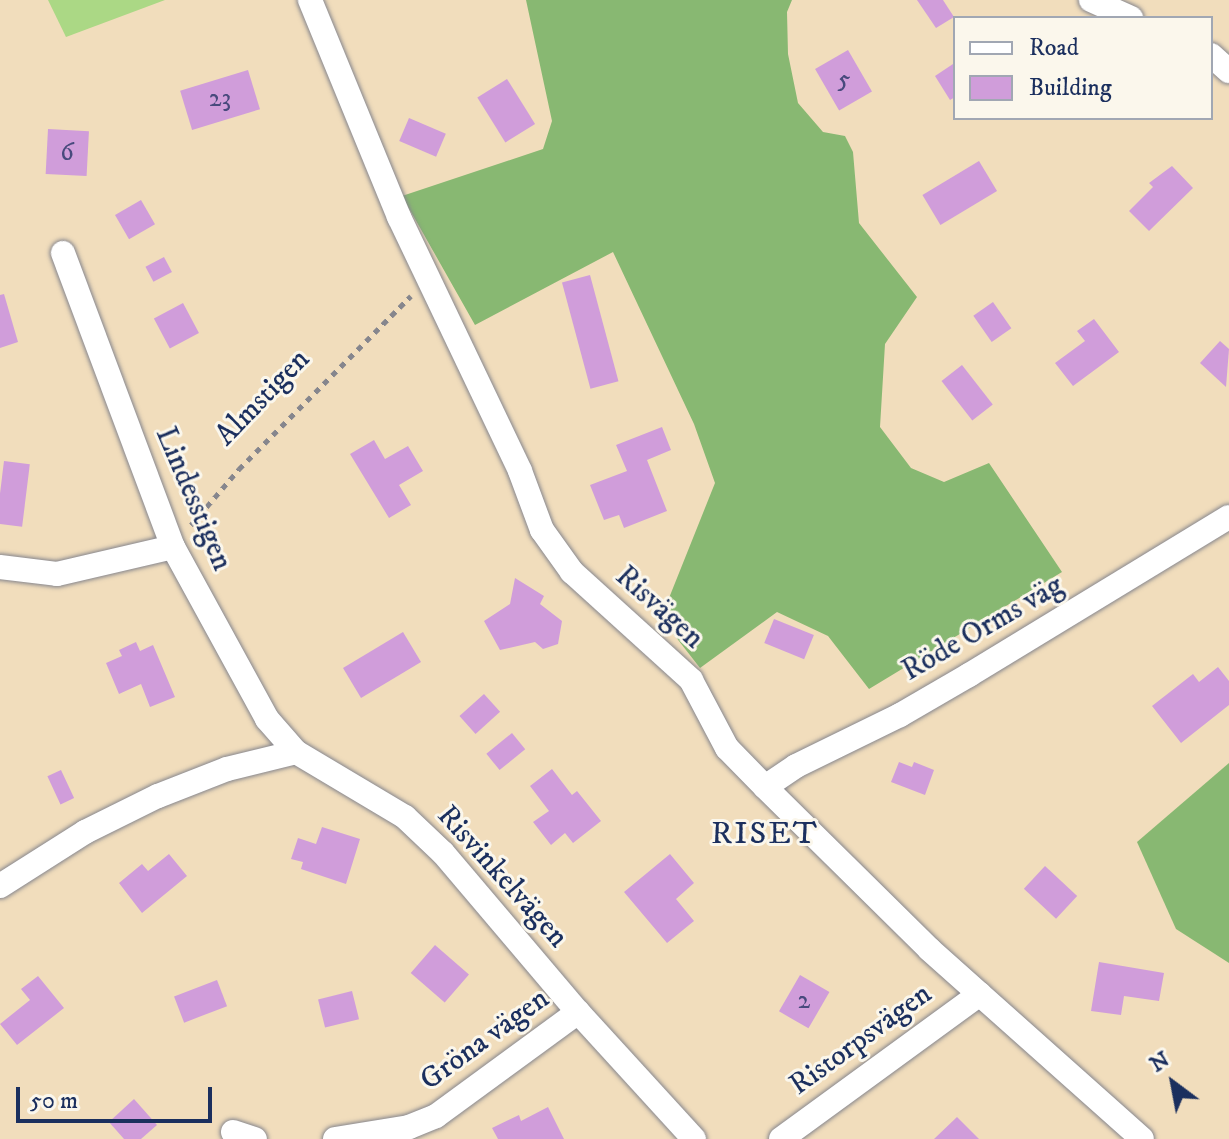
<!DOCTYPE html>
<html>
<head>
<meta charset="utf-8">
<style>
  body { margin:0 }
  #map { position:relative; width:1229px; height:1139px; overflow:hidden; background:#f1ddbc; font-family:"IM FELL DW Pica",serif }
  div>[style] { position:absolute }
  .green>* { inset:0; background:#abd885 }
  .forest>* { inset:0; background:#88b872 }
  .building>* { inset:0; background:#d09dda; transform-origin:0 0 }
  .path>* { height:5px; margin-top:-2.5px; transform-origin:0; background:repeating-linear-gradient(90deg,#86868d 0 6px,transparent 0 12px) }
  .roads { filter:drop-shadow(0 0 2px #86868d) drop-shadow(0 0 2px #86868d) }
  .street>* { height:24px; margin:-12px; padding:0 12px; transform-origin:12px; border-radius:12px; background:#fff }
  span { translate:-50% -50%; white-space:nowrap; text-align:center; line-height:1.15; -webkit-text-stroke:6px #fbf7ec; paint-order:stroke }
  .number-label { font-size:26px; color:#484a7d }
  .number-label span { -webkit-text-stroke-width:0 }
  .street-label { font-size:30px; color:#1b2f5e }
  .neighbourhood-label { font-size:32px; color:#1b2f5e; letter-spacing:2px }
  .legend { position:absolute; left:953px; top:16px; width:260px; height:104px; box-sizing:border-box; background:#fbf7ec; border:2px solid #a1a7b3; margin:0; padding:10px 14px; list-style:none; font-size:24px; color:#1b2f5e }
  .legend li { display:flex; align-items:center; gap:16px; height:40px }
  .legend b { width:40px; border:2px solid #a1a7b3 }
  .north { position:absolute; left:1133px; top:1043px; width:80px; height:80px; -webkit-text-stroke:6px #fbf7ec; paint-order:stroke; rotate:328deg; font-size:22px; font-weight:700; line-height:32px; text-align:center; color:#1b2f5e }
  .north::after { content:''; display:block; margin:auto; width:28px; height:36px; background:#1b2f5e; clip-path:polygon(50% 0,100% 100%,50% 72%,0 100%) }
  .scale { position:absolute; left:16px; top:1087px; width:196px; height:36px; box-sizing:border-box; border:4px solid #1b2f5e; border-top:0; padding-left:10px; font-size:24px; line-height:28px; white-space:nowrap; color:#1b2f5e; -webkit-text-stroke:6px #fbf7ec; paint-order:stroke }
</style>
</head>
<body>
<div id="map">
  <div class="green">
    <i style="clip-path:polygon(48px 0,165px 0,66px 37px)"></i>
  </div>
  <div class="forest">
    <i style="clip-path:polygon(526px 0,792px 0,787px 12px,788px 54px,798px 103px,823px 132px,845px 136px,853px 152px,859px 223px,917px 297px,885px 344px,880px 427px,911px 468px,944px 482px,989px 463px,1062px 572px,869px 689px,828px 636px,777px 612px,700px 668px,661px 618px,715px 483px,694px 424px,613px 252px,475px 325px,402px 196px,543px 149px,552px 121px)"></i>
    <i style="clip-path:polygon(1229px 763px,1229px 963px,1176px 929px,1137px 842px)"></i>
  </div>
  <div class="building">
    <i style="clip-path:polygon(917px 0,943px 0,954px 17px,936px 28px)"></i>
    <i style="left:848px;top:50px;width:48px;height:38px;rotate:60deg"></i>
    <i style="clip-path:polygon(953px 64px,955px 97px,950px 100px,935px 76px)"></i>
    <i style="left:248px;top:70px;width:41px;height:71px;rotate:73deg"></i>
    <i style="left:507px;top:79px;width:53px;height:35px;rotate:58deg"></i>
    <i style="left:409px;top:118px;width:40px;height:25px;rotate:23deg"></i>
    <i style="left:48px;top:129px;width:41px;height:45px;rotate:3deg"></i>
    <i style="left:979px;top:161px;width:35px;height:66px;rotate:59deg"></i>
    <i style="clip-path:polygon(1172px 166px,1193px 188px,1149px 231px,1129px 211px,1153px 187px,1149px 183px)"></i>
    <i style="left:141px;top:200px;width:28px;height:30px;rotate:60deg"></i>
    <i style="left:164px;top:257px;width:17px;height:21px;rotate:62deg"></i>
    <i style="left:590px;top:275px;width:110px;height:29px;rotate:75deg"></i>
    <i style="clip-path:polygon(4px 294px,18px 342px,0 348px,0 295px)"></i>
    <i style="left:993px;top:302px;width:32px;height:24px;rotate:55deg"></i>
    <i style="left:183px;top:303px;width:34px;height:33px;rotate:62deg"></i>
    <i style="clip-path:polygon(1094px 319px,1119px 352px,1073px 386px,1055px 363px,1085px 341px,1077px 331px)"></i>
    <i style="clip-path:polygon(1220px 341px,1229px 349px,1226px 387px,1200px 363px)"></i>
    <i style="left:962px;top:365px;width:50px;height:26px;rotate:52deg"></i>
    <i style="clip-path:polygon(662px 427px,671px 450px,647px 460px,667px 511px,624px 528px,619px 515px,604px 520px,590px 485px,627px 471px,616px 445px)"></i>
    <i style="clip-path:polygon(374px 440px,385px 459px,408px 446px,423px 471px,399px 485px,411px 505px,389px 518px,350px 454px)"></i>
    <i style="left:4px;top:461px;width:26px;height:63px;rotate:7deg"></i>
    <i style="clip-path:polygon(515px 578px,544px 596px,540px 604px,562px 621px,558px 644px,543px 649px,535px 642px,500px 650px,484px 621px,510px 604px)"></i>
    <i style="left:774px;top:619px;width:43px;height:26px;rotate:22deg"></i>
    <i style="left:403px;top:632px;width:35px;height:70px;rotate:59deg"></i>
    <i style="clip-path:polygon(136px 642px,140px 651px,153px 645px,175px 697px,150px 707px,141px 684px,119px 694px,106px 663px,122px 656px,119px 650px)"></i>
    <i style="clip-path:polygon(1218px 667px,1229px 681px,1229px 705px,1181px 743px,1152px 706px,1193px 674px,1199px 682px)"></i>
    <i style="left:484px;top:694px;width:24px;height:33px;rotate:48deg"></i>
    <i style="left:512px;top:733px;width:21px;height:33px;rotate:51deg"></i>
    <i style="clip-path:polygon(899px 762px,912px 767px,914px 762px,934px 770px,925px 795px,891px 782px)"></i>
    <i style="clip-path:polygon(552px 769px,572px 795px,577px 791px,601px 821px,573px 843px,565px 833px,551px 845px,533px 822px,549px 811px,530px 786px)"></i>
    <i style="left:61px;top:770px;width:31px;height:15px;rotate:65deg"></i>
    <i style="clip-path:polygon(322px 827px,360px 839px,346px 884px,301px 869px,303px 862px,291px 859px,298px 838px,316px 844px)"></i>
    <i style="clip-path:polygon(169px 854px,187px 876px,142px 913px,119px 883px,142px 864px,148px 871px)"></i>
    <i style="clip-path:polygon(670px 854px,694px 883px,676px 899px,694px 921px,667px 943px,624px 892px)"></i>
    <i style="left:1045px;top:866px;width:44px;height:31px;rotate:43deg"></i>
    <i style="left:435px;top:945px;width:45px;height:37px;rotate:41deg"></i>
    <i style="clip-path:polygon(1099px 962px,1164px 973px,1159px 1001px,1124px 996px,1121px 1015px,1091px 1011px)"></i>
    <i style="left:800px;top:975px;width:34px;height:42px;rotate:30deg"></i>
    <i style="clip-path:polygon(38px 976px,64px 1008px,17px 1045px,0 1024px,30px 1000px,21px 989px)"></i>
    <i style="left:217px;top:980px;width:28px;height:46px;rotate:69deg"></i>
    <i style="left:352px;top:991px;width:29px;height:35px;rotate:76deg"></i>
    <i style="clip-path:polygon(134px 1099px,157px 1125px,141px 1139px,124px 1139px,109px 1122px)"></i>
    <i style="clip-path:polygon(548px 1107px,564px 1139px,498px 1139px,492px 1128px,519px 1115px,521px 1121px)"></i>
    <i style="clip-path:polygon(957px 1117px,979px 1139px,934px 1139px)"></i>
  </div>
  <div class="path">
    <i style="left:191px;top:525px;width:74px;rotate:-49.4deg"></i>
    <i style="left:239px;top:469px;width:244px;rotate:-45.2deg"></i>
  </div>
  <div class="roads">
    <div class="street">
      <i style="left:310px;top:0;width:235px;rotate:67.7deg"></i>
      <i style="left:399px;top:217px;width:281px;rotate:64.5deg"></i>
      <i style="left:520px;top:471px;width:63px;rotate:69.6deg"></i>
      <i style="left:542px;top:530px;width:52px;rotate:54.5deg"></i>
      <i style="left:572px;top:572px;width:161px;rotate:42.2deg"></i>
      <i style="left:691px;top:680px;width:77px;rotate:62.1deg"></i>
      <i style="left:727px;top:748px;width:54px;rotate:45.7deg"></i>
      <i style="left:765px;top:787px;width:231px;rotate:44.6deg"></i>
      <i style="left:929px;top:949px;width:285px;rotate:41.7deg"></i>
      <i style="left:1091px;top:0;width:44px;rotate:24.2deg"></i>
      <i style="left:1211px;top:55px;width:24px;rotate:42deg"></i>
      <i style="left:63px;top:253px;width:314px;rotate:69.5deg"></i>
      <i style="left:173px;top:547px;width:196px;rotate:61.3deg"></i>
      <i style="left:267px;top:719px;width:44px;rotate:48.7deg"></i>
      <i style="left:0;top:567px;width:57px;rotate:7deg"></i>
      <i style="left:57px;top:574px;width:119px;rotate:-13.1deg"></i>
      <i style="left:765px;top:787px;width:37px;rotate:-34deg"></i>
      <i style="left:796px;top:766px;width:116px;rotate:-26.1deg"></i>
      <i style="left:900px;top:715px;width:80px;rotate:-30.1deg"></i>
      <i style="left:969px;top:675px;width:304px;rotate:-31.3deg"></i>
      <i style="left:0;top:886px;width:101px;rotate:-32.4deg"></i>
      <i style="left:85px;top:832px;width:81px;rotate:-26.3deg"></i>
      <i style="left:158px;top:796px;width:74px;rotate:-21.4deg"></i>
      <i style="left:227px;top:769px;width:71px;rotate:-13.8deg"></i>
      <i style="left:296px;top:752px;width:127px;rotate:30.8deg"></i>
      <i style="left:405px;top:817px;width:52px;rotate:43.5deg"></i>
      <i style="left:443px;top:853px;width:209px;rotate:49.7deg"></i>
      <i style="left:578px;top:1012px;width:172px;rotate:47.6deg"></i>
      <i style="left:233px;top:1132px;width:23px;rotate:18deg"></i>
      <i style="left:335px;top:1139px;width:75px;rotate:-9.2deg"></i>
      <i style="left:409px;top:1127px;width:29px;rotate:-22deg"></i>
      <i style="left:436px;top:1116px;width:176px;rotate:-36.2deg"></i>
      <i style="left:781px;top:1139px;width:246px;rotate:-36.1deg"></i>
    </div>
  </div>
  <div class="number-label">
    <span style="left:844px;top:80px">5</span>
    <span style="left:220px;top:99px">23</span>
    <span style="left:67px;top:153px">6</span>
    <span style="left:804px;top:1001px">2</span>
  </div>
  <div class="street-label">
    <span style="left:263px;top:398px;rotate:-46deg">Almstigen</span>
    <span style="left:193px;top:499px;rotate:67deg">Lindesstigen</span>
    <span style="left:659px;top:608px;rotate:42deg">Risvägen</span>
    <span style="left:983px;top:629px;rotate:-30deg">Röde Orms väg</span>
    <span style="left:502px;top:877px;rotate:48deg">Risvinkelvägen</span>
    <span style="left:485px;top:1040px;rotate:-36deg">Gröna vägen</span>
    <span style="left:861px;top:1040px;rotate:-36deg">Ristorpsvägen</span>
  </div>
  <div class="neighbourhood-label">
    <span style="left:765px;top:834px">RISET</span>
  </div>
  <ul class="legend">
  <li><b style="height:10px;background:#fff"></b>Road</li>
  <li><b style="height:22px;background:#d09dda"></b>Building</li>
  </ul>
  <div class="north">N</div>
  <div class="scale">50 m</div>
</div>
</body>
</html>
